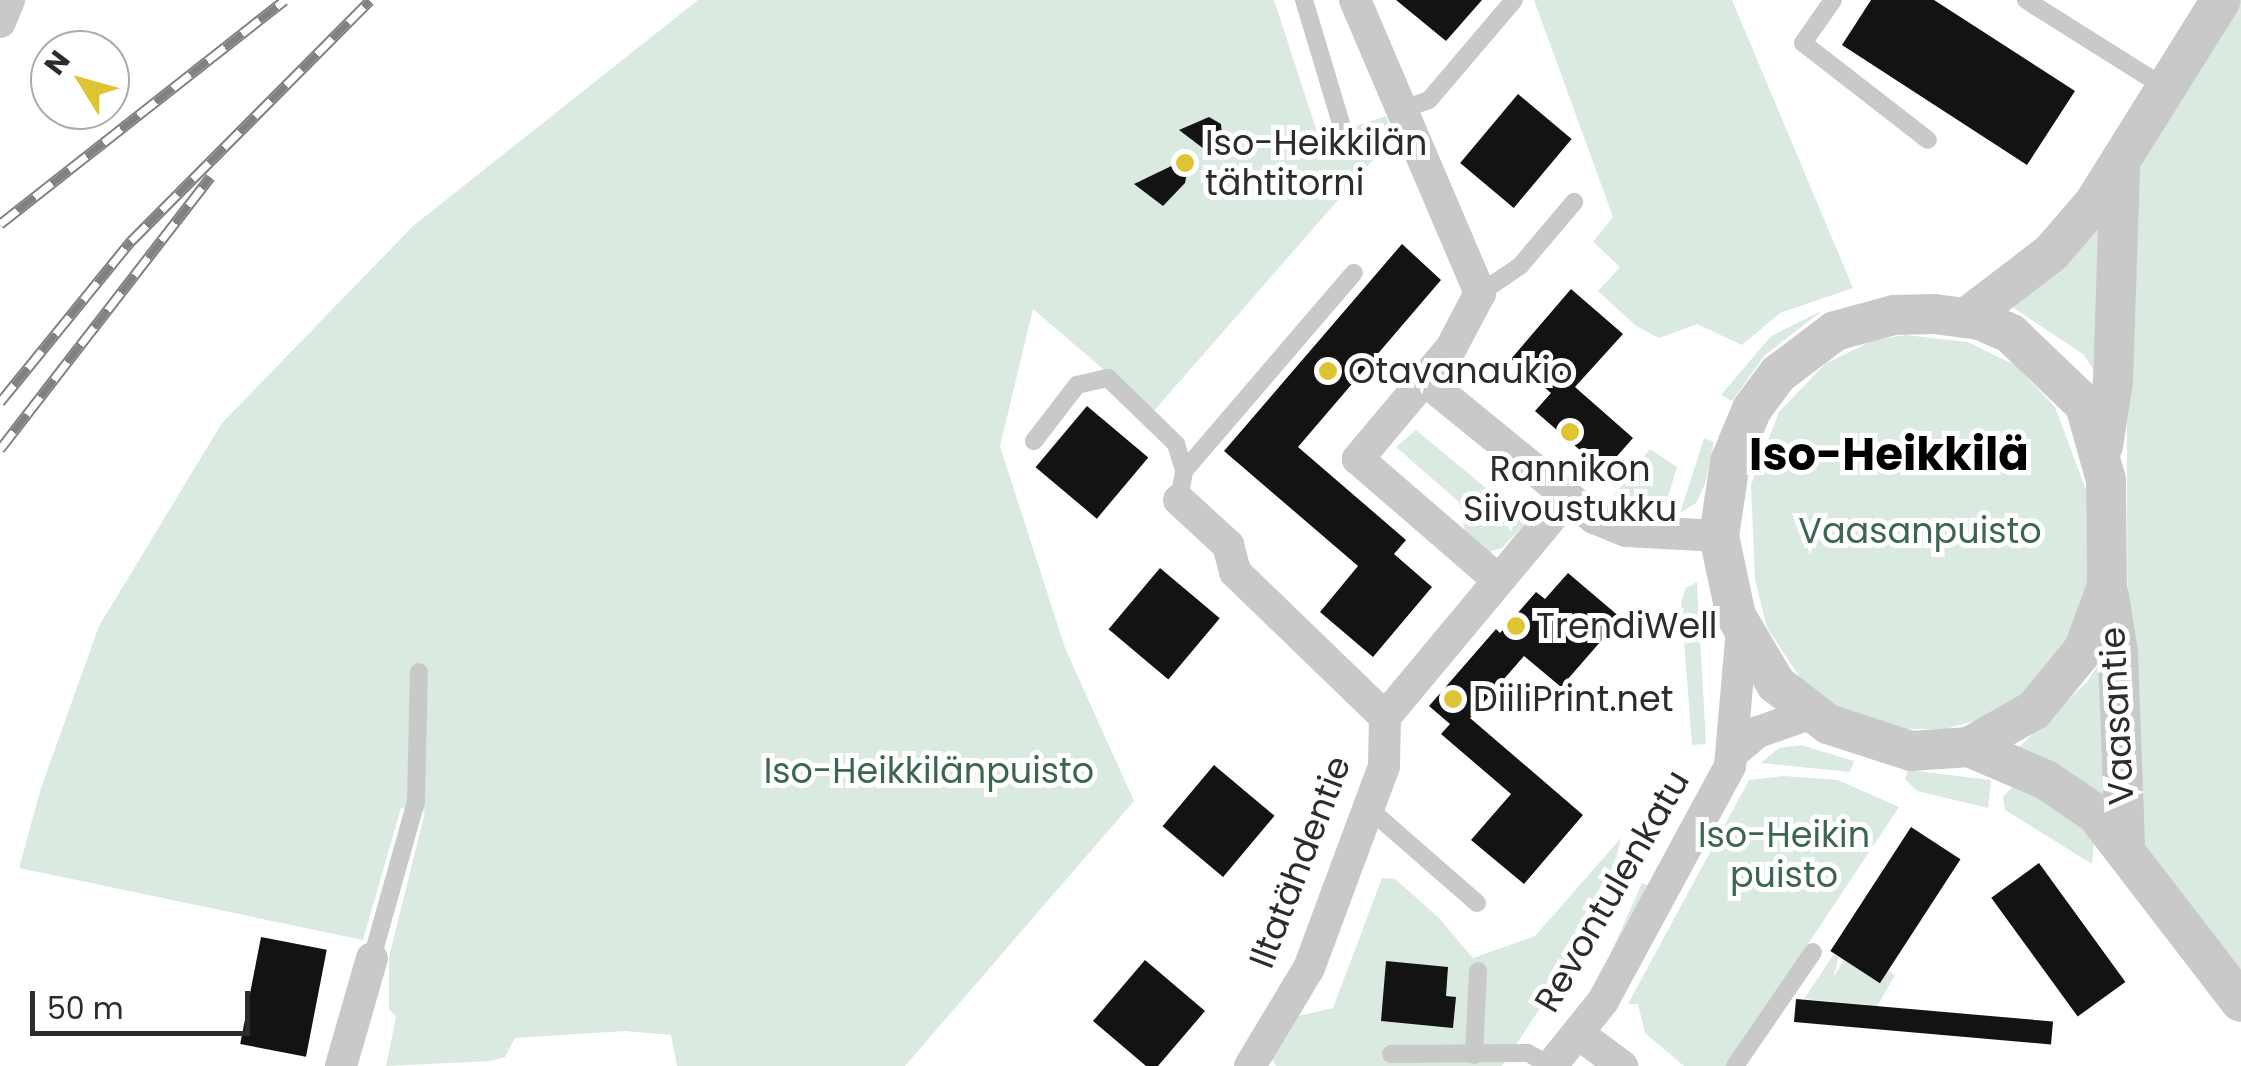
<!DOCTYPE html>
<html>
<head>
<meta charset="utf-8">
<style>
  body { margin:0 }
  #map { position:relative; width:2241px; height:1066px; overflow:hidden; background:#fff; font-family:Poppins,sans-serif }
  div>[style] { position:absolute }
  .green>* { inset:0; background:#daeae0; transform-origin:0 0 }
  .building>* { inset:0; background:#131313; transform-origin:0 0 }
  .service>* { height:18px; margin:-9px; padding:0 9px; transform-origin:9px; border-radius:9px; background:#c9c9c9 }
  .minor>* { height:32px; margin:-16px; padding:0 16px; transform-origin:16px; border-radius:16px; background:#c9c9c9 }
  .tertiary>* { height:40px; margin:-20px; padding:0 20px; transform-origin:20px; border-radius:20px; background:#c9c9c9 }
  .rail>* { height:11px; margin-top:-5.5px; transform-origin:0; background:repeating-linear-gradient(90deg,#fff 0 22px,#818181 0 44px); box-sizing:border-box; border-block:2px solid #818181 }
  .dots>* { width:28px; height:28px; translate:-50% -50%; box-sizing:border-box; border:5px solid #fff; border-radius:50% }
  span { translate:-50% -50%; white-space:nowrap; text-align:center; line-height:1.15; -webkit-text-stroke:10px #fff; paint-order:stroke }
  .poi-label { font-size:35px; color:#2c2c2c }
  .left { translate:0 -50%; text-align:left }
  .park-label { font-size:35px; color:#3c664f }
  .street-label { font-size:35px; color:#2c2c2c }
  .district-label { font-size:45px; color:#000; font-weight:700 }
  .north { position:absolute; left:30px; top:30px; width:100px; height:100px; box-sizing:border-box; background:#fff; border:2px solid #ababab; border-radius:50%; rotate:307deg; font-size:28px; font-weight:700; line-height:40px; text-align:center; color:#2c2c2c }
  .north::after { content:''; display:block; margin:auto; width:35px; height:45px; background:#dec433; clip-path:polygon(50% 0,100% 100%,50% 72%,0 100%) }
  .scale { position:absolute; left:30px; top:991px; width:220px; height:45px; box-sizing:border-box; border:5px solid #2c2c2c; border-top:0; padding-left:12px; font-size:30px; line-height:35px; white-space:nowrap; color:#2c2c2c; -webkit-text-stroke:8px #fff; paint-order:stroke }
</style>
</head>
<body>
<div id="map">
  <div class="green">
    <i style="clip-path:polygon(698px 0,1274px 0,1319px 138px,1386px 116px,1394px 136px,1153px 412px,1033px 309px,1000px 446px,1065px 648px,1134px 801px,905px 1066px,677px 1066px,671px 1035px,625px 1031px,515px 1038px,505px 1057px,491px 1061px,386px 1066px,396px 1017px,389px 1009px,389px 957px,425px 812px,401px 808px,363px 940px,19px 868px,41px 788px,99px 626px,222px 423px,413px 226px)"></i>
    <i style="clip-path:polygon(1534px 0,1732px 0,1853px 288px,1780px 313px,1742px 345px,1697px 324px,1659px 338px,1636px 326px,1598px 291px,1620px 267px,1593px 242px,1613px 217px)"></i>
    <i style="clip-path:polygon(2241px 0,2241px 977px,2145px 848px,2128px 745px,2126px 213px,2146px 149px)"></i>
    <i style="clip-path:polygon(2103px 210px,2101px 382px,2084px 355px,2011px 306px)"></i>
    <i style="clip-path:polygon(1823px 310px,1765px 355px,1732px 401px,1721px 395px,1771px 336px)"></i>
    <i style="clip-path:polygon(1906px 335px,1968px 342px,2015px 365px,2055px 407px,2086px 490px,2087px 586px,2070px 640px,2034px 687px,1986px 718px,1945px 729px,1896px 729px,1850px 715px,1801px 679px,1767px 628px,1755px 579px,1751px 485px,1779px 412px,1825px 364px,1874px 340px)"></i>
    <i style="clip-path:polygon(1416px 430px,1527px 522px,1502px 548px,1488px 552px,1465px 532px,1459px 502px,1396px 447px)"></i>
    <i style="clip-path:polygon(1704px 438px,1714px 442px,1705px 484px,1696px 503px,1680px 513px)"></i>
    <i style="clip-path:polygon(1650px 449px,1677px 467px,1665px 507px,1614px 495px)"></i>
    <i style="clip-path:polygon(1697px 582px,1706px 744px,1692px 745px,1681px 602px,1686px 588px)"></i>
    <i style="clip-path:polygon(2108px 648px,2115px 802px,2018px 748px,2088px 681px)"></i>
    <i style="clip-path:polygon(1801px 745px,1854px 761px,1850px 772px,1761px 763px,1779px 748px)"></i>
    <i style="clip-path:polygon(1908px 770px,1991px 780px,1988px 808px,1917px 791px,1905px 779px)"></i>
    <i style="clip-path:polygon(1784px 776px,1838px 780px,1899px 807px,1727px 1066px,1684px 1066px,1645px 1033px,1638px 1004px,1628px 1004px,1749px 780px)"></i>
    <i style="clip-path:polygon(2014px 785px,2069px 813px,2094px 840px,2092px 864px,2005px 810px,2003px 797px)"></i>
    <i style="clip-path:polygon(1621px 838px,1602px 914px,1502px 1066px,1276px 1066px,1270px 1055px,1293px 1017px,1333px 1008px,1382px 878px,1395px 879px,1438px 917px,1473px 958px,1535px 936px)"></i>
    <i style="left:1642px;top:883px;width:10px;height:102px;rotate:24deg"></i>
    <i style="clip-path:polygon(1834px 954px,1839px 957px,1833px 978px,1844px 960px,1879px 983px,1888px 970px,1895px 975px,1869px 1021px,1868px 1005px,1804px 999px)"></i>
  </div>
  <div class="building">
    <i style="clip-path:polygon(1396px 0,1482px 0,1446px 41px)"></i>
    <i style="clip-path:polygon(1871px 0,1934px 0,2075px 91px,2027px 165px,1842px 45px)"></i>
    <i style="left:1518px;top:94px;width:70px;height:90px;rotate:40deg"></i>
    <i style="clip-path:polygon(1209px 117px,1221px 124px,1222px 135px,1204px 149px,1179px 130px)"></i>
    <i style="clip-path:polygon(1190px 157px,1185px 183px,1163px 206px,1134px 184px)"></i>
    <i style="clip-path:polygon(1402px 244px,1441px 280px,1298px 447px,1406px 540px,1394px 554px,1432px 587px,1373px 657px,1320px 612px,1358px 566px,1224px 451px)"></i>
    <i style="clip-path:polygon(1571px 289px,1623px 334px,1575px 387px,1633px 438px,1604px 471px,1535px 411px,1551px 393px,1511px 359px)"></i>
    <i style="left:1087px;top:406px;width:80px;height:80px;rotate:40deg"></i>
    <i style="left:1160px;top:568px;width:78px;height:80px;rotate:40deg"></i>
    <i style="clip-path:polygon(1568px 573px,1621px 618px,1561px 687px,1524px 656px,1470px 718px,1583px 815px,1524px 884px,1471px 840px,1511px 794px,1441px 734px,1450px 724px,1429px 706px,1496px 629px,1500px 633px,1536px 592px,1545px 599px)"></i>
    <i style="left:1214px;top:765px;width:79px;height:80px;rotate:40deg"></i>
    <i style="left:1911px;top:827px;width:59px;height:148px;rotate:33deg"></i>
    <i style="left:2039px;top:863px;width:147px;height:59px;rotate:54deg"></i>
    <i style="left:261px;top:937px;width:67px;height:109px;rotate:11deg"></i>
    <i style="clip-path:polygon(1145px 960px,1205px 1011px,1158px 1066px,1146px 1066px,1093px 1021px)"></i>
    <i style="clip-path:polygon(1386px 961px,1448px 967px,1446px 996px,1456px 997px,1453px 1028px,1381px 1021px)"></i>
    <i style="left:1796px;top:999px;width:258px;height:23px;rotate:5deg"></i>
  </div>
  <div class="service">
    <i style="left:1304px;top:0;width:128px;rotate:73.3deg"></i>
    <i style="left:1833px;top:0;width:52px;rotate:124.9deg"></i>
    <i style="left:1803px;top:43px;width:158px;rotate:37.8deg"></i>
    <i style="left:2026px;top:0;width:163px;rotate:32.2deg"></i>
    <i style="left:1404px;top:109px;width:27px;rotate:-20deg"></i>
    <i style="left:1429px;top:100px;width:131px;rotate:-49.6deg"></i>
    <i style="left:1480px;top:293px;width:48px;rotate:-34deg"></i>
    <i style="left:1520px;top:266px;width:84px;rotate:-49.8deg"></i>
    <i style="left:1034px;top:441px;width:71px;rotate:-52.5deg"></i>
    <i style="left:1077px;top:385px;width:32px;rotate:-13deg"></i>
    <i style="left:1108px;top:378px;width:95px;rotate:44.1deg"></i>
    <i style="left:1176px;top:444px;width:28px;rotate:73deg"></i>
    <i style="left:1179px;top:500px;width:29px;rotate:-80deg"></i>
    <i style="left:1184px;top:471px;width:261px;rotate:-49.4deg"></i>
    <i style="left:1367px;top:807px;width:146px;rotate:41.1deg"></i>
    <i style="left:372px;top:958px;width:163px;rotate:-74.3deg"></i>
    <i style="left:416px;top:801px;width:129px;rotate:-88.7deg"></i>
    <i style="left:1391px;top:1054px;width:137px;rotate:-0.4deg"></i>
    <i style="left:1528px;top:1053px;width:26px;rotate:29deg"></i>
    <i style="left:1474px;top:1055px;width:84px;rotate:-87.3deg"></i>
    <i style="left:1735px;top:1066px;width:138px;rotate:-55.6deg"></i>
  </div>
  <div class="minor">
    <i style="left:1355px;top:0;width:319px;rotate:66.9deg"></i>
    <i style="left:1480px;top:293px;width:62px;rotate:117.8deg"></i>
    <i style="left:1451px;top:348px;width:145px;rotate:130deg"></i>
    <i style="left:1358px;top:459px;width:185px;rotate:40.8deg"></i>
    <i style="left:0;top:22px;width:24px;rotate:-68deg"></i>
    <i style="left:1426px;top:381px;width:217px;rotate:39.2deg"></i>
    <i style="left:1594px;top:518px;width:35px;rotate:22deg"></i>
    <i style="left:1626px;top:531px;width:93px;rotate:3.1deg"></i>
    <i style="left:1179px;top:500px;width:67px;rotate:42.6deg"></i>
    <i style="left:1228px;top:545px;width:28px;rotate:75deg"></i>
    <i style="left:1235px;top:572px;width:209px;rotate:44deg"></i>
    <i style="left:1735px;top:751px;width:30px;rotate:-40deg"></i>
    <i style="left:1758px;top:732px;width:54px;rotate:-19.4deg"></i>
    <i style="left:1579px;top:1034px;width:54px;rotate:36.7deg"></i>
    <i style="left:341px;top:1066px;width:112px;rotate:-74deg"></i>
    <i style="left:1250px;top:1066px;width:114px;rotate:-59deg"></i>
    <i style="left:1309px;top:968px;width:215px;rotate:-69.6deg"></i>
    <i style="left:1384px;top:766px;width:49px;rotate:-88.8deg"></i>
    <i style="left:1385px;top:717px;width:281px;rotate:-50.2deg"></i>
    <i style="left:1551px;top:1066px;width:83px;rotate:-51.3deg"></i>
    <i style="left:1603px;top:1001px;width:267px;rotate:-61.6deg"></i>
    <i style="left:1730px;top:766px;width:137px;rotate:-85deg"></i>
  </div>
  <div class="tertiary">
    <i style="left:1934px;top:314px;width:46px;rotate:7.4deg"></i>
    <i style="left:1980px;top:320px;width:34px;rotate:24deg"></i>
    <i style="left:2011px;top:334px;width:103px;rotate:43.8deg"></i>
    <i style="left:2085px;top:405px;width:78px;rotate:74.4deg"></i>
    <i style="left:2106px;top:480px;width:106px;rotate:89.5deg"></i>
    <i style="left:2107px;top:586px;width:67px;rotate:110.1deg"></i>
    <i style="left:2084px;top:649px;width:79px;rotate:129.3deg"></i>
    <i style="left:2034px;top:710px;width:75px;rotate:150.4deg"></i>
    <i style="left:1969px;top:747px;width:58px;rotate:176.1deg"></i>
    <i style="left:1911px;top:751px;width:87px;rotate:-162deg"></i>
    <i style="left:1828px;top:724px;width:66px;rotate:-142.4deg"></i>
    <i style="left:1776px;top:684px;width:79px;rotate:-120.5deg"></i>
    <i style="left:1736px;top:616px;width:82px;rotate:-102deg"></i>
    <i style="left:1719px;top:536px;width:75px;rotate:-81.5deg"></i>
    <i style="left:1730px;top:462px;width:57px;rotate:-67.5deg"></i>
    <i style="left:1752px;top:409px;width:44px;rotate:-53.4deg"></i>
    <i style="left:1778px;top:374px;width:71px;rotate:-37deg"></i>
    <i style="left:1835px;top:331px;width:61px;rotate:-15.2deg"></i>
    <i style="left:1894px;top:315px;width:40px;rotate:-1.4deg"></i>
    <i style="left:1966px;top:318px;width:107px;rotate:-37.4deg"></i>
    <i style="left:2051px;top:253px;width:66px;rotate:-49.3deg"></i>
    <i style="left:2094px;top:203px;width:239px;rotate:-58deg"></i>
    <i style="left:2103px;top:446px;width:66px;rotate:-81.3deg"></i>
    <i style="left:2113px;top:381px;width:215px;rotate:-88.1deg"></i>
    <i style="left:2109px;top:596px;width:58px;rotate:81deg"></i>
    <i style="left:2118px;top:653px;width:193px;rotate:87.9deg"></i>
    <i style="left:1969px;top:747px;width:84px;rotate:23.2deg"></i>
    <i style="left:2046px;top:780px;width:60px;rotate:34.2deg"></i>
    <i style="left:2096px;top:814px;width:237px;rotate:52.4deg"></i>
  </div>
  <div class="rail">
    <i style="left:0;top:224px;width:362px;rotate:-38.2deg"></i>
    <i style="left:0;top:402px;width:208px;rotate:-50.9deg"></i>
    <i style="left:131px;top:241px;width:339px;rotate:-45.2deg"></i>
    <i style="left:0;top:449px;width:344px;rotate:-52.3deg"></i>
  </div>
  <div class="dots">
    <i style="left:1185px;top:163px;background:#dec433"></i>
    <i style="left:1328px;top:371px;background:#dec433"></i>
    <i style="left:1570px;top:432px;background:#dec433"></i>
    <i style="left:1516px;top:626px;background:#dec433"></i>
    <i style="left:1453px;top:699px;background:#dec433"></i>
  </div>
  <div class="poi-label">
    <span class="left" style="left:1205px;top:163px">Iso-Heikkilän<br>tähtitorni</span>
    <span class="left" style="left:1348px;top:371px">Otavanaukio</span>
    <span style="left:1570px;top:489px">Rannikon<br>Siivoustukku</span>
    <span class="left" style="left:1536px;top:626px">TrendiWell</span>
    <span class="left" style="left:1473px;top:699px">DiiliPrint.net</span>
  </div>
  <div class="park-label">
    <span style="left:1920px;top:531px">Vaasanpuisto</span>
    <span style="left:929px;top:771px">Iso-Heikkilänpuisto</span>
    <span style="left:1784px;top:855px">Iso-Heikin<br>puisto</span>
  </div>
  <div class="street-label">
    <span style="left:2117px;top:716px;rotate:-93deg">Vaasantie</span>
    <span style="left:1300px;top:862px;rotate:-69deg">Iltatähdentie</span>
    <span style="left:1612px;top:891px;rotate:-60deg">Revontulenkatu</span>
  </div>
  <div class="district-label">
    <span style="left:1889px;top:455px">Iso-Heikkilä</span>
  </div>
  <div class="north">N</div>
  <div class="scale">50 m</div>
</div>
</body>
</html>
